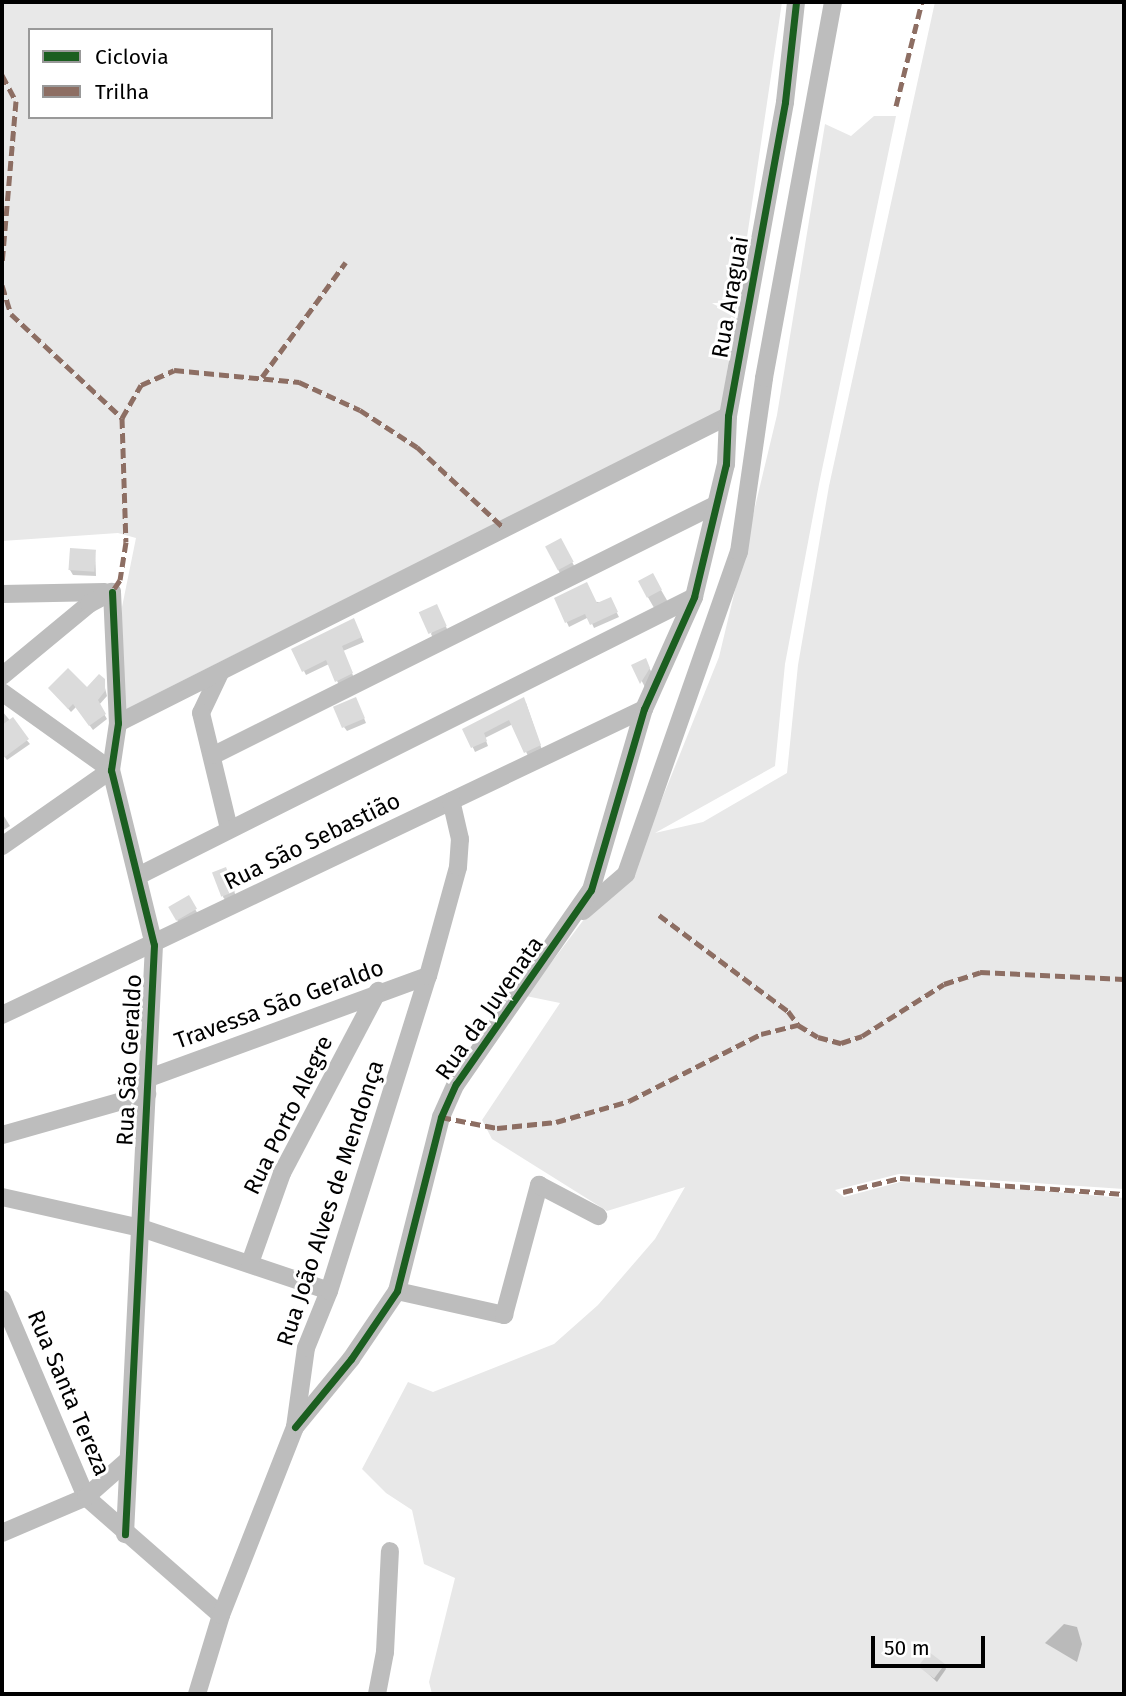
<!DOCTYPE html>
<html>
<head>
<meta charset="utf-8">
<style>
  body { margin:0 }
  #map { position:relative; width:1126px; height:1696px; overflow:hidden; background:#fff; font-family:"Fira Sans",sans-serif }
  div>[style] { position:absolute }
  .green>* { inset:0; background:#e8e8e8 }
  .water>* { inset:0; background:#bababa }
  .shadow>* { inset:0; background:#0003; transform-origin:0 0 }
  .building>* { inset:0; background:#dbdbdb; transform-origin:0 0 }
  .minor>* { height:18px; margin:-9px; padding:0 9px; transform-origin:9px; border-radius:9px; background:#bdbdbd }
  .quiet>* { height:5px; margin-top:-2.5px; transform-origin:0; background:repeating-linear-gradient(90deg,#8d6e63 0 10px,transparent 0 15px) }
  .cycleway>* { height:7px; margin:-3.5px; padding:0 3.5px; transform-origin:3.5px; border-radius:3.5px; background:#1b5e20 }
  span { translate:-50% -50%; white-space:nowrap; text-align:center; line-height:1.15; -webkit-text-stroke:6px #fff; paint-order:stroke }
  .street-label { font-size:23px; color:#000 }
  .frame { position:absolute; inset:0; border:4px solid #000; pointer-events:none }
  .legend { position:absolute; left:28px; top:28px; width:245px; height:91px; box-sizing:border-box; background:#fff; border:2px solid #999; margin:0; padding:9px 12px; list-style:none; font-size:21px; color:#000 }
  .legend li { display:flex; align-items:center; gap:14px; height:35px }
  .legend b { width:35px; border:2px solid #999 }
  .scale { position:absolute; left:871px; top:1636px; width:114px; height:32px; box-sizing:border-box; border:4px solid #000; border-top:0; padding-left:9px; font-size:21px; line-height:24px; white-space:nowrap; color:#000; -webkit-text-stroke:5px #fff; paint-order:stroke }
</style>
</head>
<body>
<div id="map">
  <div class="green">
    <i style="clip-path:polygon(evenodd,2px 2px,782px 2px,721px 412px,122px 711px,122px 607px,136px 538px,118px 533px,2px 541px,2px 2px,30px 30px,271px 30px,271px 117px,30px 117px,30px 30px)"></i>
    <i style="clip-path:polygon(935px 2px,1124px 2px,1124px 1189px,899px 1174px,835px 1190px,844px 1197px,900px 1182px,960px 1184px,1124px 1198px,1124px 1694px,432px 1694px,429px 1682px,455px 1578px,424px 1564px,412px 1510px,386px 1493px,362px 1469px,408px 1382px,433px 1392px,554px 1344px,598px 1305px,655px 1239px,685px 1187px,607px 1211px,492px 1139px,482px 1120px,560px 1003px,526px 996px,585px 918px,631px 876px,719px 657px,777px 415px,825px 124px,851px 136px,874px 116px,896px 116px,819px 484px,785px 664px,775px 766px,655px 833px,703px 822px,787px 773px,798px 665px,829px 486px)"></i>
  </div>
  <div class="water">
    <i style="clip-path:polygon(1064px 1624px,1077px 1627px,1082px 1644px,1077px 1662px,1045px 1643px)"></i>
  </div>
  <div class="shadow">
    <i style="left:561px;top:540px;width:30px;height:16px;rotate:63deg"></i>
    <i style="clip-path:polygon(95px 551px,96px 576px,73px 575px,70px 570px)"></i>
    <i style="left:653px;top:576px;width:34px;height:15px;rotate:60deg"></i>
    <i style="clip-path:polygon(556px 599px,612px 603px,619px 617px,594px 628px,589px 617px,569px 627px)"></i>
    <i style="clip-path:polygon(439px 611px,448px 631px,433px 638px,431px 634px)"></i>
    <i style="clip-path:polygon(356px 625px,364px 642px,343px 651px,354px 678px,339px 685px,329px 664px,306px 675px,293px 649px)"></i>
    <i style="clip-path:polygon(645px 661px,654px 676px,650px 697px,634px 666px)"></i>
    <i style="clip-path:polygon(103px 680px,107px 696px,99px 705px,107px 719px,93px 730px,76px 707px,71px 712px,50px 688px,87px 690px)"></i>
    <i style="clip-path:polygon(526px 703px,542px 750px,528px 756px,513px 724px,485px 738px,488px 746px,475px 752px,465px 730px)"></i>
    <i style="clip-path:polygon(358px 704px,366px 723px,347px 731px,344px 727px)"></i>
    <i style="clip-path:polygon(2px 711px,30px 744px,7px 760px,2px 753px)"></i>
    <i style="clip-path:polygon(2px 813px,10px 826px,2px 831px)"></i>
    <i style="clip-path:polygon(227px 873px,236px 896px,226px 901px,223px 897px)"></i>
    <i style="left:189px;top:898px;width:18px;height:21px;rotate:61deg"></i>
    <i style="clip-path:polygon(944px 1665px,946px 1669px,937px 1682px,920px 1666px)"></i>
  </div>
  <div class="building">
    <i style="left:561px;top:538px;width:27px;height:18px;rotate:62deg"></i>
    <i style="left:70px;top:548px;width:26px;height:22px;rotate:4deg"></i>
    <i style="left:653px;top:573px;width:19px;height:17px;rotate:62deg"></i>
    <i style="clip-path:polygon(587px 582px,597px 603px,611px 597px,618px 612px,590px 625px,585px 614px,565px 623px,554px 598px)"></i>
    <i style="left:437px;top:604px;width:24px;height:20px;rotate:66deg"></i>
    <i style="clip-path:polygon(354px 618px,362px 637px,342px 646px,353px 673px,335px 682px,326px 660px,302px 672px,291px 649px)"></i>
    <i style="clip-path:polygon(646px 658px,650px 668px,640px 684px,631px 665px)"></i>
    <i style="clip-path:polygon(68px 668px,87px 687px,99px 674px,105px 679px,105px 691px,98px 700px,106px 714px,89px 726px,73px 704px,68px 709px,48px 688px)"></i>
    <i style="left:356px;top:697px;width:23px;height:25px;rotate:67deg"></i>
    <i style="clip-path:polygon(524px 697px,541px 745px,524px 753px,509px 720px,484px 733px,487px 741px,471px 748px,462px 729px)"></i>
    <i style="clip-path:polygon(13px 717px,29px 739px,2px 759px,2px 725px)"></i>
    <i style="left:226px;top:867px;width:26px;height:15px;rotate:69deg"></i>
    <i style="left:189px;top:895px;width:16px;height:24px;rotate:60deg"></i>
    <i style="left:929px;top:1652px;width:20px;height:18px;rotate:37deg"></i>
  </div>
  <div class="minor">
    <i style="left:112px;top:592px;width:131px;rotate:87.4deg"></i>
    <i style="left:118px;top:723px;width:48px;rotate:98.5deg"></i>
    <i style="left:111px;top:770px;width:180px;rotate:76.2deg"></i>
    <i style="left:154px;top:945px;width:590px;rotate:92.82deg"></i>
    <i style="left:2px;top:594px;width:103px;rotate:-1.1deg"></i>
    <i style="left:220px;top:673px;width:44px;rotate:115.4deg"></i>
    <i style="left:201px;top:713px;width:119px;rotate:76.4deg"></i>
    <i style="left:2px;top:676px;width:113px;rotate:-39.6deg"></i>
    <i style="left:89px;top:604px;width:26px;rotate:-28deg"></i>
    <i style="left:2px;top:692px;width:134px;rotate:35.6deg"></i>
    <i style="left:111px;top:770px;width:133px;rotate:145.1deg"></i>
    <i style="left:118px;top:723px;width:683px;rotate:-26.72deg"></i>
    <i style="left:214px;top:755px;width:560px;rotate:-26.52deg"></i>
    <i style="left:138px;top:876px;width:622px;rotate:-26.65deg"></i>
    <i style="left:583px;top:911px;width:57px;rotate:-40.7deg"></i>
    <i style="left:626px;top:874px;width:341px;rotate:-70.7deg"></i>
    <i style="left:739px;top:552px;width:176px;rotate:-81.8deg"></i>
    <i style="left:764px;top:378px;width:382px;rotate:-79.6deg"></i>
    <i style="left:2px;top:1015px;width:711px;rotate:-25.48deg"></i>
    <i style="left:146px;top:1079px;width:300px;rotate:-20.1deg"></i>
    <i style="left:2px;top:1135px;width:151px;rotate:-15.8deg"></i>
    <i style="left:2px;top:1197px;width:142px;rotate:12.6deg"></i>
    <i style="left:141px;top:1228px;width:198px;rotate:18.5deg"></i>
    <i style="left:250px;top:1263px;width:96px;rotate:-70.4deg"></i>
    <i style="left:282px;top:1173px;width:206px;rotate:-62.2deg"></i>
    <i style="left:397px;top:1291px;width:110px;rotate:12.6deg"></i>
    <i style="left:504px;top:1315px;width:135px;rotate:-74.9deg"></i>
    <i style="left:539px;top:1185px;width:67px;rotate:27.7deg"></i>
    <i style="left:2px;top:1299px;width:215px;rotate:67deg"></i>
    <i style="left:86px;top:1497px;width:179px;rotate:41.2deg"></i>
    <i style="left:295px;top:1427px;width:88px;rotate:-50.5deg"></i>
    <i style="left:351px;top:1359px;width:82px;rotate:-55.9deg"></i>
    <i style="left:397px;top:1291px;width:179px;rotate:-75.8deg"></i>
    <i style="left:441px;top:1117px;width:36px;rotate:-66deg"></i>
    <i style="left:456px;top:1084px;width:236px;rotate:-55.2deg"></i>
    <i style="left:591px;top:890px;width:189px;rotate:-73.7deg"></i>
    <i style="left:644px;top:709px;width:123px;rotate:-65.9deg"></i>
    <i style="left:694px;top:597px;width:137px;rotate:-76.5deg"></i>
    <i style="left:726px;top:464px;width:48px;rotate:-87.6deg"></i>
    <i style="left:728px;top:416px;width:319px;rotate:-79.7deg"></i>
    <i style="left:785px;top:102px;width:101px;rotate:-83.7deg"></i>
    <i style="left:2px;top:1533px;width:91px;rotate:-23.2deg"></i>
    <i style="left:86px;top:1497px;width:56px;rotate:-41.4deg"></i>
    <i style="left:197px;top:1694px;width:83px;rotate:-73.1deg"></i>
    <i style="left:221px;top:1615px;width:202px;rotate:-68.5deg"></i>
    <i style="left:295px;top:1427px;width:80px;rotate:-82.1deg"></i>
    <i style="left:306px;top:1348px;width:61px;rotate:-68deg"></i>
    <i style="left:329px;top:1291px;width:330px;rotate:-72.6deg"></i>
    <i style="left:428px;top:976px;width:113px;rotate:-74.6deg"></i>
    <i style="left:458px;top:867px;width:28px;rotate:-86deg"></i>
    <i style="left:460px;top:839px;width:39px;rotate:-103deg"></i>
    <i style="left:377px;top:1694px;width:43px;rotate:-79.2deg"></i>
    <i style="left:385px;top:1652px;width:101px;rotate:-87.2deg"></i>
  </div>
  <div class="quiet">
    <i style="left:2px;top:75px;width:30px;rotate:62deg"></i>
    <i style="left:16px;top:101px;width:163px;rotate:94.9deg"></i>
    <i style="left:896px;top:106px;width:107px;rotate:-76deg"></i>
    <i style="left:2px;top:285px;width:30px;rotate:73deg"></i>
    <i style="left:11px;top:314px;width:152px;rotate:43.1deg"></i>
    <i style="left:122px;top:418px;width:124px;rotate:88.2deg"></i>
    <i style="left:126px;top:542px;width:38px;rotate:99deg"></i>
    <i style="left:120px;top:580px;width:14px;rotate:124deg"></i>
    <i style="left:262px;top:377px;width:142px;rotate:-53.9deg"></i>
    <i style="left:122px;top:418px;width:38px;rotate:-60deg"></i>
    <i style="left:141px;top:385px;width:36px;rotate:-24deg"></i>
    <i style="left:174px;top:370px;width:126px;rotate:5.5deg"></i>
    <i style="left:299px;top:382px;width:67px;rotate:24.7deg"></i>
    <i style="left:360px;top:410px;width:68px;rotate:33deg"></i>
    <i style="left:417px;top:447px;width:119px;rotate:43deg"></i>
    <i style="left:659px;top:915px;width:161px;rotate:36.7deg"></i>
    <i style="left:788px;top:1011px;width:17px;rotate:54deg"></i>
    <i style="left:441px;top:1117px;width:57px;rotate:11.1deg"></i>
    <i style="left:497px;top:1128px;width:59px;rotate:-5.8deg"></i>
    <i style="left:556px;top:1122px;width:76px;rotate:-16deg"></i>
    <i style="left:629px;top:1101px;width:148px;rotate:-26.9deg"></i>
    <i style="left:761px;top:1034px;width:38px;rotate:-14deg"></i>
    <i style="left:798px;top:1025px;width:23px;rotate:31deg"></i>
    <i style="left:818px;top:1037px;width:24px;rotate:15deg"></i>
    <i style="left:841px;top:1043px;width:22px;rotate:-18deg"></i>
    <i style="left:862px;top:1036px;width:97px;rotate:-32.4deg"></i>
    <i style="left:944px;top:984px;width:38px;rotate:-18deg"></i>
    <i style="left:980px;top:972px;width:144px;rotate:2.8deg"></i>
    <i style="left:843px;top:1192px;width:59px;rotate:-13.8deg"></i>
    <i style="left:900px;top:1178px;width:225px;rotate:4.1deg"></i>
  </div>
  <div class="cycleway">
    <i style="left:112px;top:592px;width:131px;rotate:87.4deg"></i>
    <i style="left:118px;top:723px;width:48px;rotate:98.5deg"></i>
    <i style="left:111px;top:770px;width:180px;rotate:76.2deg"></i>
    <i style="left:154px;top:945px;width:590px;rotate:92.82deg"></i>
    <i style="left:295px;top:1427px;width:88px;rotate:-50.5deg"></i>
    <i style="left:351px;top:1359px;width:82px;rotate:-55.9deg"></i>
    <i style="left:397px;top:1291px;width:179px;rotate:-75.8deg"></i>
    <i style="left:441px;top:1117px;width:36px;rotate:-66deg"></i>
    <i style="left:456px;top:1084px;width:236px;rotate:-55.2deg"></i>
    <i style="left:591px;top:890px;width:189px;rotate:-73.7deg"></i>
    <i style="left:644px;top:709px;width:123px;rotate:-65.9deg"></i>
    <i style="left:694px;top:597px;width:137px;rotate:-76.5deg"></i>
    <i style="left:726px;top:464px;width:48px;rotate:-87.6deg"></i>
    <i style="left:728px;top:416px;width:319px;rotate:-79.7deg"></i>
    <i style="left:785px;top:102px;width:101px;rotate:-83.7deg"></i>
  </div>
  <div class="street-label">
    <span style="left:730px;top:297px;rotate:-80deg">Rua Araguai</span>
    <span style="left:312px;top:841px;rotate:-26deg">Rua São Sebastião</span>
    <span style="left:279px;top:1004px;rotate:-20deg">Travessa São Geraldo</span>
    <span style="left:489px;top:1008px;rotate:-55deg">Rua da Juvenata</span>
    <span style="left:129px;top:1060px;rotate:-87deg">Rua São Geraldo</span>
    <span style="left:288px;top:1115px;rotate:-64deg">Rua Porto Alegre</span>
    <span style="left:330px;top:1203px;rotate:-72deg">Rua João Alves de Mendonça</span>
    <span style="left:69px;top:1393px;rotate:67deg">Rua Santa Tereza</span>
  </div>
  <div class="frame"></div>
  <ul class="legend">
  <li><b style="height:9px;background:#1b5e20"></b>Ciclovia</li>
  <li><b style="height:9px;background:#8d6e63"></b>Trilha</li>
  </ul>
  <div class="scale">50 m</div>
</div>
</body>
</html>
